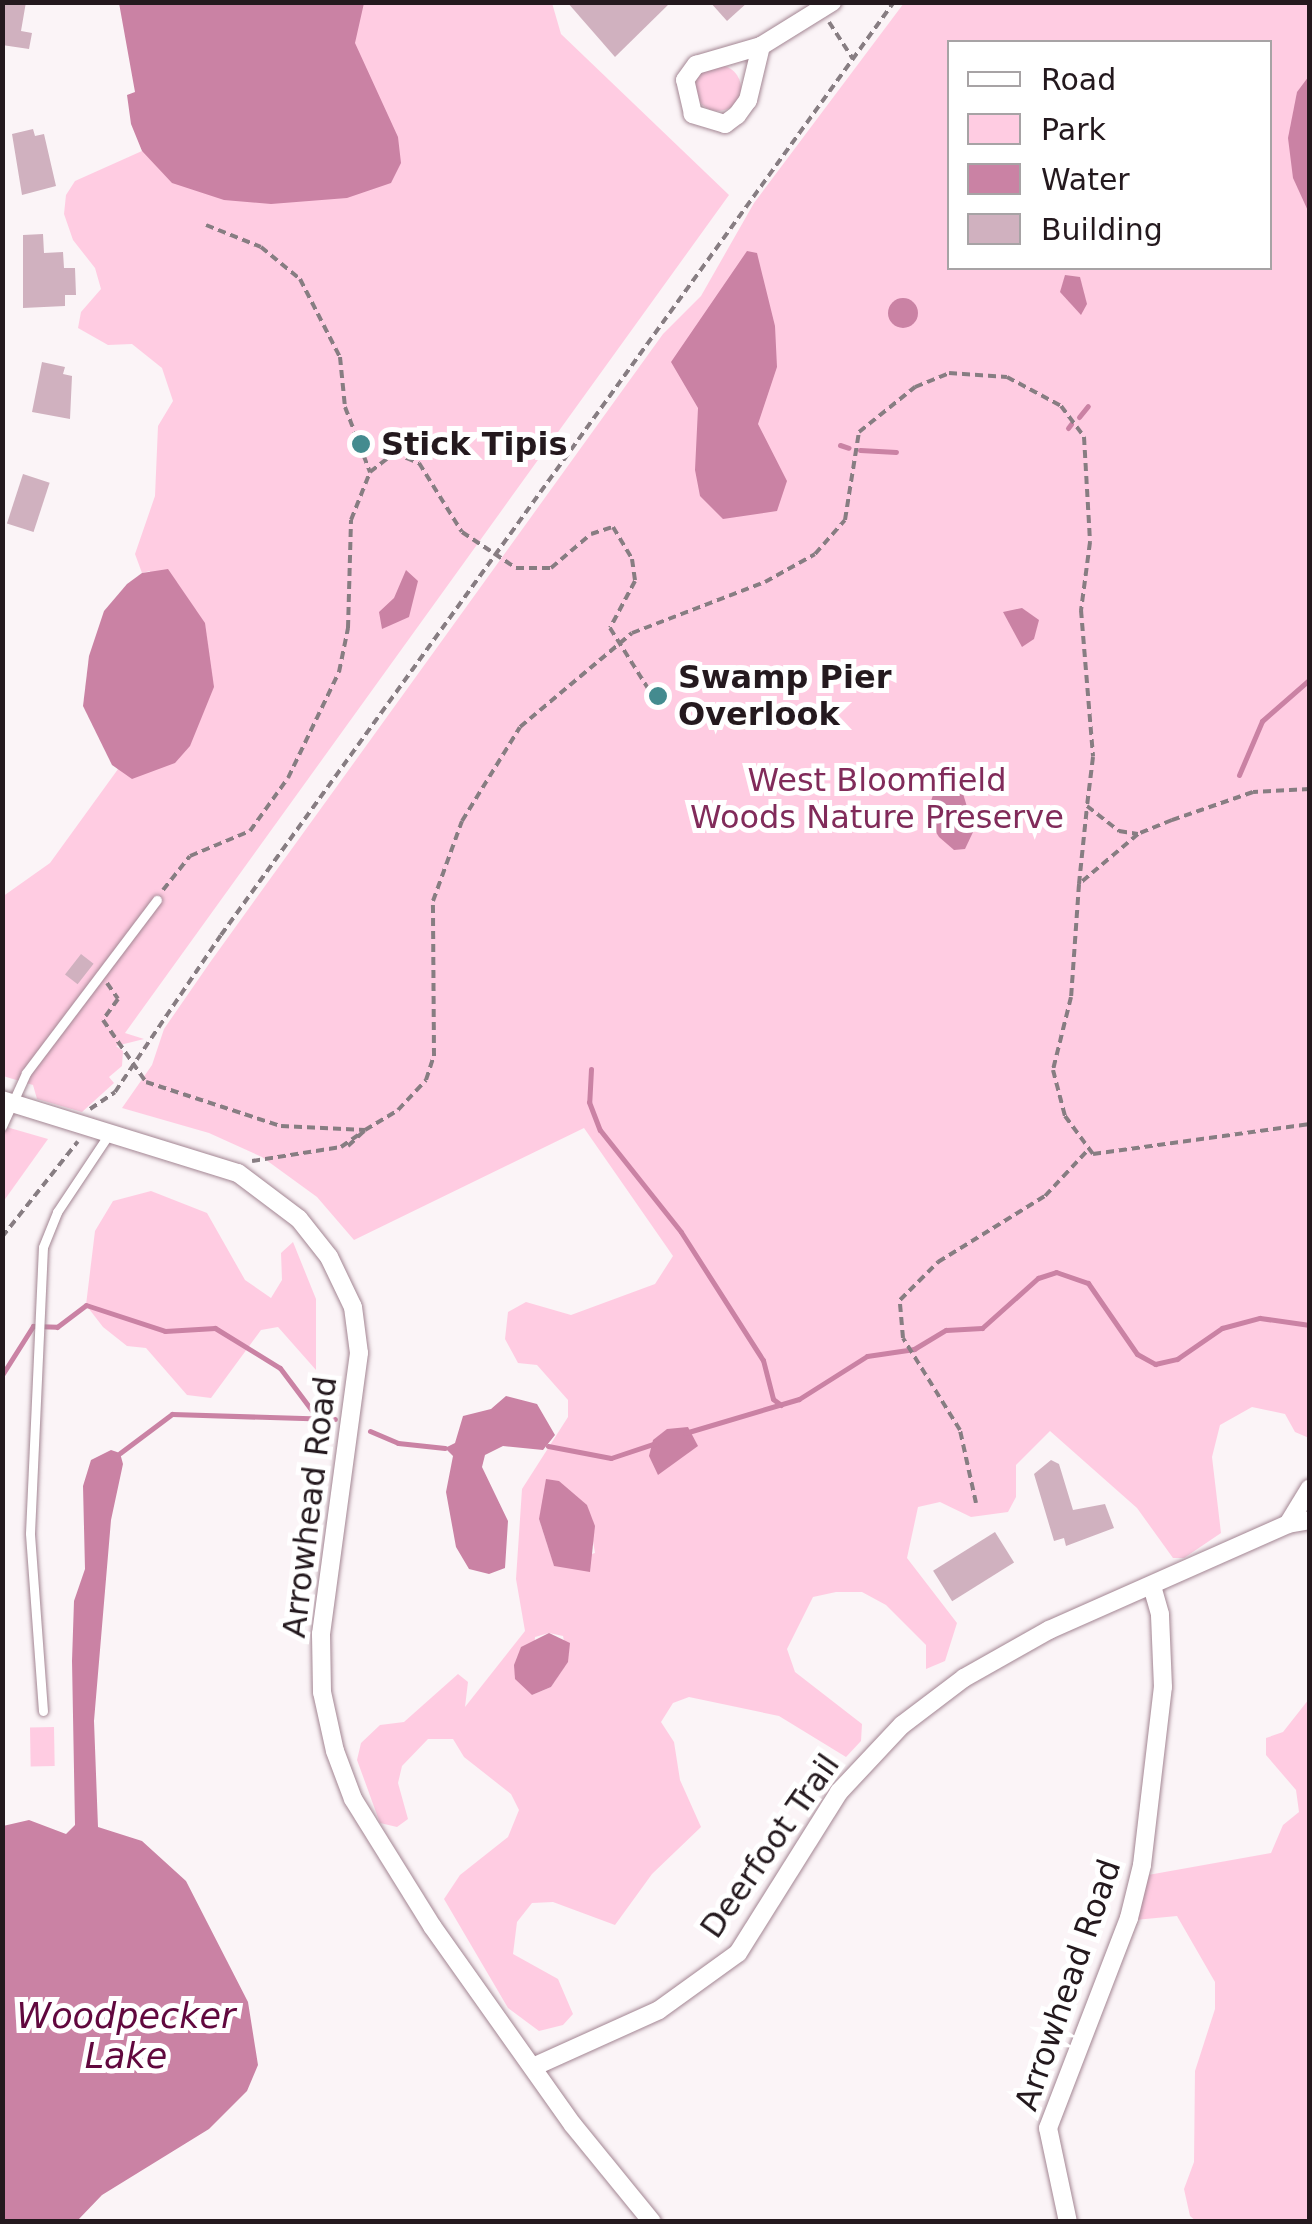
<!DOCTYPE html>
<html>
<head>
<meta charset="utf-8">
<style>
  body { margin:0 }
  #map { position:relative; width:1312px; height:2224px; overflow:hidden; background:#fbf4f7; font-family:"DejaVu Sans",sans-serif }
  div>[style] { position:absolute }
  .green>* { inset:0; background:#ffcce2; transform-origin:0 0 }
  .round { border-radius:50% }
  .water>* { inset:0; background:#ca82a4 }
  .stream>* { height:5px; margin:-2.5px; padding:0 2.5px; transform-origin:2.5px; border-radius:2.5px; background:#ca82a4 }
  .building>* { inset:0; background:#d0b1bf; transform-origin:0 0 }
  .path>* { height:4px; margin-top:-2px; transform-origin:0; background:repeating-linear-gradient(90deg,#877d82 0 8px,transparent 0 13px) }
  .roads { filter:drop-shadow(0 0 2px #a38693) drop-shadow(0 0 2px #a38693) }
  .lane>* { height:9px; margin:-4.5px; padding:0 4.5px; transform-origin:4.5px; border-radius:4.5px; background:#fff }
  .street>* { height:18px; margin:-9px; padding:0 9px; transform-origin:9px; border-radius:9px; background:#fff }
  .dots>* { width:28px; height:28px; translate:-50% -50%; box-sizing:border-box; border:5px solid #fff; border-radius:50% }
  span { translate:-50% -50%; white-space:nowrap; text-align:center; line-height:1.15; -webkit-text-stroke:10px #fff; paint-order:stroke }
  .poi-label { font-size:32px; color:#24191e; font-weight:700 }
  .left { translate:0 -50%; text-align:left }
  .park-label { font-size:32px; color:#812b5a }
  .street-label { font-size:32px; color:#24191e }
  .water-label { font-size:35px; color:#61083e; font-style:italic }
  .frame { position:absolute; inset:0; border:5px solid #24191e; pointer-events:none }
  .legend { position:absolute; left:947px; top:40px; width:325px; height:230px; box-sizing:border-box; background:#fff; border:2px solid #a7a3a5; margin:0; padding:12px 18px; list-style:none; font-size:30px; color:#24191e }
  .legend li { display:flex; align-items:center; gap:20px; height:50px }
  .legend b { width:50px; border:2px solid #a7a3a5 }
</style>
</head>
<body>
<div id="map">
  <div class="green">
    <i style="clip-path:polygon(248px 3px,552px 3px,561px 34px,729px 195px,125px 1033px,144px 1039px,116px 1046px,123px 1051px,122px 1066px,109px 1077px,114px 1083px,82px 1112px,37px 1099px,33px 1085px,3px 1076px,2px 897px,50px 863px,142px 736px,150px 571px,142px 573px,135px 554px,155px 496px,158px 426px,173px 401px,162px 368px,132px 344px,108px 345px,78px 328px,81px 312px,101px 289px,95px 268px,73px 240px,64px 214px,66px 195px,75px 181px,142px 151px,202px 191px)"></i>
    <i style="clip-path:polygon(evenodd,904px 3px,1309px 3px,1309px 1438px,1295px 1432px,1285px 1414px,1252px 1407px,1220px 1425px,1212px 1457px,1221px 1533px,1184px 1558px,1173px 1558px,1137px 1508px,1050px 1431px,1016px 1465px,1016px 1497px,1008px 1512px,971px 1517px,940px 1502px,918px 1507px,907px 1558px,957px 1623px,945px 1661px,926px 1669px,926px 1645px,886px 1605px,862px 1592px,836px 1592px,813px 1597px,787px 1649px,795px 1672px,862px 1724px,861px 1741px,846px 1757px,779px 1716px,689px 1697px,673px 1703px,661px 1722px,674px 1742px,680px 1780px,701px 1827px,652px 1874px,615px 1925px,553px 1902px,532px 1903px,517px 1922px,513px 1954px,558px 1979px,573px 2014px,563px 2025px,539px 2031px,508px 2008px,444px 1899px,460px 1875px,508px 1837px,519px 1810px,511px 1794px,464px 1757px,453px 1739px,428px 1739px,402px 1766px,398px 1783px,408px 1819px,397px 1827px,380px 1823px,357px 1760px,361px 1743px,380px 1725px,404px 1722px,458px 1674px,468px 1682px,465px 1707px,525px 1631px,516px 1579px,522px 1489px,568px 1417px,568px 1400px,537px 1365px,518px 1363px,505px 1339px,508px 1312px,526px 1302px,571px 1315px,655px 1284px,673px 1256px,584px 1128px,354px 1240px,317px 1197px,262px 1157px,209px 1133px,122px 1108px,152px 1065px,164px 1029px,211px 961px,663px 334px,701px 296px,754px 203px,904px 3px,949px 42px,1270px 42px,1270px 268px,949px 268px,949px 42px,904px 3px,587px 1505px,595px 1553px,554px 1565px,539px 1519px,587px 1505px,904px 3px,549px 1633px,563px 1636px,568px 1661px,551px 1687px,532px 1695px,535px 1637px,549px 1633px)"></i>
    <i class="round" style="left:695px;top:65px;width:46px;height:46px"></i>
    <i style="clip-path:polygon(3px 1126px,48px 1139px,3px 1202px)"></i>
    <i style="clip-path:polygon(151px 1191px,207px 1213px,245px 1280px,271px 1298px,282px 1280px,281px 1253px,293px 1242px,316px 1299px,316px 1370px,278px 1327px,261px 1330px,211px 1398px,187px 1395px,146px 1348px,127px 1346px,103px 1327px,86px 1305px,95px 1231px,113px 1201px)"></i>
    <i style="clip-path:polygon(1309px 1699px,1309px 2221px,1197px 2222px,1190px 2216px,1184px 2189px,1194px 2162px,1195px 2071px,1215px 2009px,1215px 1982px,1177px 1916px,1135px 1920px,1148px 1875px,1271px 1853px,1283px 1825px,1299px 1812px,1296px 1790px,1266px 1755px,1266px 1738px,1283px 1732px)"></i>
    <i style="left:54px;top:1727px;width:39px;height:24px;rotate:89deg"></i>
  </div>
  <div class="water">
    <i style="clip-path:polygon(119px 3px,364px 3px,355px 43px,398px 137px,401px 163px,391px 183px,347px 198px,271px 204px,224px 200px,172px 183px,142px 151px,131px 124px,127px 95px,135px 92px)"></i>
    <i style="clip-path:polygon(1309px 76px,1309px 213px,1293px 178px,1288px 138px,1297px 92px)"></i>
    <i style="clip-path:polygon(747px 251px,757px 253px,775px 326px,777px 367px,758px 424px,787px 481px,777px 511px,723px 519px,700px 496px,695px 470px,698px 408px,671px 362px)"></i>
    <i style="clip-path:polygon(1065px 275px,1080px 277px,1087px 304px,1081px 315px,1060px 292px)"></i>
    <i class="round" style="left:888px;top:298px;width:30px;height:30px"></i>
    <i style="clip-path:polygon(168px 569px,205px 623px,214px 687px,190px 746px,175px 763px,132px 779px,112px 765px,83px 706px,89px 656px,104px 611px,127px 584px,142px 573px)"></i>
    <i style="clip-path:polygon(406px 570px,418px 581px,409px 617px,382px 629px,379px 612px,394px 598px)"></i>
    <i style="clip-path:polygon(1022px 608px,1039px 620px,1034px 639px,1022px 647px,1003px 612px)"></i>
    <i style="clip-path:polygon(947px 777px,961px 787px,974px 830px,965px 849px,954px 850px,939px 837px,926px 816px,937px 783px)"></i>
    <i style="clip-path:polygon(506px 1396px,537px 1404px,555px 1435px,543px 1450px,503px 1446px,485px 1455px,482px 1467px,508px 1521px,505px 1568px,489px 1574px,469px 1569px,456px 1547px,446px 1492px,453px 1456px,445px 1448px,455px 1443px,463px 1416px,491px 1409px)"></i>
    <i style="clip-path:polygon(688px 1427px,698px 1446px,658px 1475px,649px 1456px,653px 1440px,667px 1429px)"></i>
    <i style="clip-path:polygon(111px 1450px,120px 1453px,123px 1464px,111px 1520px,94px 1721px,98px 1827px,142px 1841px,186px 1881px,248px 2002px,258px 2065px,247px 2091px,209px 2129px,102px 2195px,77px 2221px,3px 2221px,3px 1826px,29px 1820px,66px 1834px,75px 1825px,72px 1661px,74px 1601px,85px 1569px,83px 1486px,91px 1460px)"></i>
    <i style="clip-path:polygon(546px 1479px,559px 1481px,587px 1505px,595px 1526px,590px 1572px,554px 1566px,539px 1519px)"></i>
    <i style="clip-path:polygon(549px 1633px,570px 1643px,568px 1662px,551px 1687px,532px 1695px,515px 1679px,514px 1665px,521px 1647px)"></i>
  </div>
  <div class="stream">
    <i style="left:1079px;top:417px;width:14px;rotate:-51deg"></i>
    <i style="left:1068px;top:428px;width:5px;rotate:-53deg"></i>
    <i style="left:840px;top:445px;width:9px;rotate:18deg"></i>
    <i style="left:860px;top:450px;width:36px;rotate:3deg"></i>
    <i style="left:1239px;top:775px;width:59px;rotate:-66.9deg"></i>
    <i style="left:1262px;top:721px;width:64px;rotate:-41.2deg"></i>
    <i style="left:591px;top:1069px;width:33px;rotate:93deg"></i>
    <i style="left:589px;top:1102px;width:30px;rotate:69deg"></i>
    <i style="left:600px;top:1130px;width:130px;rotate:51.5deg"></i>
    <i style="left:681px;top:1232px;width:152px;rotate:57.4deg"></i>
    <i style="left:763px;top:1360px;width:40px;rotate:75.6deg"></i>
    <i style="left:773px;top:1399px;width:10px;rotate:37deg"></i>
    <i style="left:2px;top:1375px;width:58px;rotate:-57.7deg"></i>
    <i style="left:33px;top:1326px;width:24px;rotate:2deg"></i>
    <i style="left:57px;top:1327px;width:36px;rotate:-37deg"></i>
    <i style="left:86px;top:1305px;width:83px;rotate:18.2deg"></i>
    <i style="left:165px;top:1331px;width:50px;rotate:-3.4deg"></i>
    <i style="left:215px;top:1328px;width:76px;rotate:31.6deg"></i>
    <i style="left:280px;top:1368px;width:60px;rotate:53.1deg"></i>
    <i style="left:370px;top:1431px;width:30px;rotate:23deg"></i>
    <i style="left:398px;top:1443px;width:47px;rotate:6.1deg"></i>
    <i style="left:685px;top:1433px;width:119px;rotate:-16.6deg"></i>
    <i style="left:799px;top:1399px;width:80px;rotate:-32.3deg"></i>
    <i style="left:867px;top:1356px;width:48px;rotate:-8.5deg"></i>
    <i style="left:914px;top:1349px;width:37px;rotate:-31deg"></i>
    <i style="left:946px;top:1330px;width:36px;rotate:-3deg"></i>
    <i style="left:982px;top:1328px;width:75px;rotate:-41.8deg"></i>
    <i style="left:1038px;top:1278px;width:19px;rotate:-18deg"></i>
    <i style="left:1056px;top:1272px;width:34px;rotate:19deg"></i>
    <i style="left:1088px;top:1283px;width:86px;rotate:55.4deg"></i>
    <i style="left:1137px;top:1354px;width:21px;rotate:29deg"></i>
    <i style="left:1155px;top:1364px;width:23px;rotate:-13deg"></i>
    <i style="left:1177px;top:1359px;width:55px;rotate:-34.6deg"></i>
    <i style="left:1222px;top:1328px;width:39px;rotate:-15deg"></i>
    <i style="left:1260px;top:1318px;width:50px;rotate:8deg"></i>
    <i style="left:548px;top:1446px;width:64px;rotate:10.8deg"></i>
    <i style="left:611px;top:1458px;width:47px;rotate:-18.4deg"></i>
    <i style="left:120px;top:1453px;width:65px;rotate:-36.9deg"></i>
    <i style="left:172px;top:1414px;width:163px;rotate:1.8deg"></i>
  </div>
  <div class="building">
    <i style="clip-path:polygon(2px 2px,26px 2px,21px 31px,32px 33px,29px 49px,2px 45px)"></i>
    <i style="clip-path:polygon(567px 2px,671px 2px,615px 57px)"></i>
    <i style="clip-path:polygon(710px 2px,748px 2px,727px 21px)"></i>
    <i style="clip-path:polygon(33px 129px,35px 136px,44px 134px,56px 186px,22px 195px,12px 134px)"></i>
    <i style="clip-path:polygon(43px 234px,44px 253px,63px 252px,64px 268px,75px 268px,76px 295px,65px 295px,65px 306px,23px 308px,23px 235px)"></i>
    <i style="clip-path:polygon(42px 362px,65px 367px,63px 374px,72px 376px,70px 419px,32px 412px)"></i>
    <i style="left:23px;top:474px;width:28px;height:52px;rotate:18deg"></i>
    <i style="left:81px;top:954px;width:16px;height:26px;rotate:38deg"></i>
    <i style="clip-path:polygon(1051px 1460px,1059px 1464px,1073px 1510px,1105px 1504px,1114px 1528px,1066px 1546px,1064px 1538px,1054px 1541px,1034px 1474px)"></i>
    <i style="left:995px;top:1532px;width:36px;height:73px;rotate:58deg"></i>
  </div>
  <div class="path">
    <i style="left:829px;top:22px;width:44px;rotate:57deg"></i>
    <i style="left:206px;top:225px;width:59px;rotate:21.8deg"></i>
    <i style="left:261px;top:247px;width:50px;rotate:39.4deg"></i>
    <i style="left:300px;top:279px;width:88px;rotate:62.9deg"></i>
    <i style="left:340px;top:357px;width:50px;rotate:84.3deg"></i>
    <i style="left:345px;top:407px;width:70px;rotate:69deg"></i>
    <i style="left:1310px;top:789px;width:57px;rotate:177deg"></i>
    <i style="left:1253px;top:792px;width:86px;rotate:160.9deg"></i>
    <i style="left:1172px;top:820px;width:37px;rotate:158deg"></i>
    <i style="left:1138px;top:834px;width:77px;rotate:139.7deg"></i>
    <i style="left:1079px;top:884px;width:113px;rotate:94deg"></i>
    <i style="left:1071px;top:997px;width:75px;rotate:103.9deg"></i>
    <i style="left:1053px;top:1070px;width:48px;rotate:75.4deg"></i>
    <i style="left:1065px;top:1116px;width:47px;rotate:53.6deg"></i>
    <i style="left:1093px;top:1154px;width:219px;rotate:-7.9deg"></i>
    <i style="left:1079px;top:884px;width:78px;rotate:-84.1deg"></i>
    <i style="left:1087px;top:806px;width:41px;rotate:38deg"></i>
    <i style="left:1119px;top:831px;width:19px;rotate:9deg"></i>
    <i style="left:163px;top:890px;width:43px;rotate:-51.5deg"></i>
    <i style="left:190px;top:856px;width:65px;rotate:-22.6deg"></i>
    <i style="left:250px;top:831px;width:65px;rotate:-54.4deg"></i>
    <i style="left:288px;top:778px;width:118px;rotate:-64.3deg"></i>
    <i style="left:339px;top:672px;width:45px;rotate:-78.4deg"></i>
    <i style="left:348px;top:628px;width:108px;rotate:-88.4deg"></i>
    <i style="left:351px;top:520px;width:52px;rotate:-68.4deg"></i>
    <i style="left:370px;top:472px;width:31px;rotate:-38deg"></i>
    <i style="left:394px;top:453px;width:27px;rotate:22deg"></i>
    <i style="left:419px;top:463px;width:81px;rotate:58.1deg"></i>
    <i style="left:462px;top:532px;width:65px;rotate:33.7deg"></i>
    <i style="left:516px;top:568px;width:35px"></i>
    <i style="left:551px;top:568px;width:52px;rotate:-40.4deg"></i>
    <i style="left:591px;top:534px;width:23px;rotate:-18deg"></i>
    <i style="left:613px;top:527px;width:37px;rotate:59deg"></i>
    <i style="left:632px;top:559px;width:22px;rotate:82deg"></i>
    <i style="left:635px;top:581px;width:53px;rotate:118deg"></i>
    <i style="left:610px;top:628px;width:83px;rotate:57.8deg"></i>
    <i style="left:107px;top:983px;width:19px;rotate:55deg"></i>
    <i style="left:118px;top:999px;width:26px;rotate:126deg"></i>
    <i style="left:103px;top:1020px;width:75px;rotate:55.3deg"></i>
    <i style="left:146px;top:1082px;width:142px;rotate:18.1deg"></i>
    <i style="left:281px;top:1126px;width:84px;rotate:2.7deg"></i>
    <i style="left:365px;top:1130px;width:39px;rotate:-31deg"></i>
    <i style="left:398px;top:1110px;width:41px;rotate:-47deg"></i>
    <i style="left:426px;top:1080px;width:25px;rotate:-72deg"></i>
    <i style="left:434px;top:1056px;width:155px;rotate:-90.4deg"></i>
    <i style="left:433px;top:901px;width:85px;rotate:-70.1deg"></i>
    <i style="left:462px;top:821px;width:110px;rotate:-58.3deg"></i>
    <i style="left:520px;top:727px;width:146px;rotate:-40deg"></i>
    <i style="left:632px;top:633px;width:142px;rotate:-21deg"></i>
    <i style="left:765px;top:582px;width:57px;rotate:-29.2deg"></i>
    <i style="left:815px;top:554px;width:45px;rotate:-48.6deg"></i>
    <i style="left:845px;top:520px;width:89px;rotate:-81deg"></i>
    <i style="left:859px;top:432px;width:72px;rotate:-38.8deg"></i>
    <i style="left:915px;top:387px;width:37px;rotate:-22deg"></i>
    <i style="left:949px;top:373px;width:58px;rotate:3.9deg"></i>
    <i style="left:1007px;top:377px;width:61px;rotate:28.2deg"></i>
    <i style="left:1061px;top:406px;width:39px;rotate:53deg"></i>
    <i style="left:1084px;top:437px;width:105px;rotate:86.7deg"></i>
    <i style="left:1090px;top:542px;width:69px;rotate:97.5deg"></i>
    <i style="left:1081px;top:610px;width:147px;rotate:85.3deg"></i>
    <i style="left:1093px;top:757px;width:49px;rotate:97deg"></i>
    <i style="left:90px;top:1109px;width:30px;rotate:-34deg"></i>
    <i style="left:115px;top:1092px;width:189px;rotate:-56deg"></i>
    <i style="left:221px;top:935px;width:1150px;rotate:-54.2deg"></i>
    <i style="left:348px;top:1146px;width:23px;rotate:-43deg"></i>
    <i style="left:252px;top:1161px;width:90px;rotate:-8.9deg"></i>
    <i style="left:341px;top:1147px;width:29px;rotate:-35deg"></i>
    <i style="left:2px;top:1237px;width:122px;rotate:-51.6deg"></i>
    <i style="left:976px;top:1503px;width:75px;rotate:-102.4deg"></i>
    <i style="left:960px;top:1430px;width:108px;rotate:-121.8deg"></i>
    <i style="left:903px;top:1338px;width:38px;rotate:-95deg"></i>
    <i style="left:900px;top:1300px;width:54px;rotate:-45deg"></i>
    <i style="left:938px;top:1262px;width:126px;rotate:-31.7deg"></i>
    <i style="left:1045px;top:1196px;width:60px;rotate:-47deg"></i>
  </div>
  <div class="roads">
    <div class="lane">
      <i style="left:2px;top:1126px;width:58px;rotate:-65.6deg"></i>
      <i style="left:26px;top:1073px;width:217px;rotate:-52.9deg"></i>
      <i style="left:43px;top:1711px;width:178px;rotate:-94.2deg"></i>
      <i style="left:30px;top:1533px;width:286px;rotate:-87.4deg"></i>
      <i style="left:43px;top:1247px;width:38px;rotate:-68deg"></i>
      <i style="left:57px;top:1212px;width:94px;rotate:-56.3deg"></i>
    </div>
    <div class="street">
      <i style="left:761px;top:46px;width:56px;rotate:103.5deg"></i>
      <i style="left:748px;top:100px;width:19px;rotate:126deg"></i>
      <i style="left:737px;top:115px;width:15px;rotate:143deg"></i>
      <i style="left:725px;top:124px;width:34px;rotate:-163deg"></i>
      <i style="left:693px;top:114px;width:35px;rotate:-103deg"></i>
      <i style="left:685px;top:80px;width:19px;rotate:-54deg"></i>
      <i style="left:696px;top:65px;width:68px;rotate:-16.3deg"></i>
      <i style="left:761px;top:46px;width:84px;rotate:-31.8deg"></i>
      <i style="left:2px;top:1100px;width:247px;rotate:17.2deg"></i>
      <i style="left:238px;top:1173px;width:76px;rotate:37deg"></i>
      <i style="left:299px;top:1219px;width:48px;rotate:51.7deg"></i>
      <i style="left:329px;top:1257px;width:55px;rotate:64.4deg"></i>
      <i style="left:353px;top:1307px;width:46px;rotate:82.6deg"></i>
      <i style="left:359px;top:1353px;width:284px;rotate:97.7deg"></i>
      <i style="left:321px;top:1634px;width:58px;rotate:89deg"></i>
      <i style="left:322px;top:1692px;width:60px;rotate:77.6deg"></i>
      <i style="left:335px;top:1751px;width:51px;rotate:69.4deg"></i>
      <i style="left:353px;top:1799px;width:150px;rotate:58.1deg"></i>
      <i style="left:432px;top:1926px;width:244px;rotate:54.7deg"></i>
      <i style="left:573px;top:2125px;width:125px;rotate:50.8deg"></i>
      <i style="left:1288px;top:1524px;width:42px;rotate:-58.6deg"></i>
      <i style="left:533px;top:2067px;width:138px;rotate:-24.3deg"></i>
      <i style="left:659px;top:2010px;width:97px;rotate:-35.8deg"></i>
      <i style="left:738px;top:1953px;width:190px;rotate:-57.9deg"></i>
      <i style="left:839px;top:1792px;width:92px;rotate:-46.8deg"></i>
      <i style="left:902px;top:1725px;width:78px;rotate:-37.2deg"></i>
      <i style="left:964px;top:1678px;width:98px;rotate:-29.5deg"></i>
      <i style="left:1049px;top:1630px;width:261px;rotate:-23.9deg"></i>
      <i style="left:1288px;top:1524px;width:22px;rotate:-10deg"></i>
      <i style="left:1068px;top:2222px;width:96px;rotate:-102deg"></i>
      <i style="left:1048px;top:2128px;width:225px;rotate:-68.9deg"></i>
      <i style="left:1129px;top:1918px;width:55px;rotate:-76.2deg"></i>
      <i style="left:1142px;top:1865px;width:179px;rotate:-83.3deg"></i>
      <i style="left:1163px;top:1687px;width:73px;rotate:-92.4deg"></i>
      <i style="left:1160px;top:1614px;width:26px;rotate:-106deg"></i>
    </div>
  </div>
  <div class="dots">
    <i style="left:361px;top:444px;background:#448b8f"></i>
    <i style="left:658px;top:696px;background:#448b8f"></i>
  </div>
  <div class="poi-label">
    <span class="left" style="left:381px;top:444px">Stick Tipis</span>
    <span class="left" style="left:678px;top:696px">Swamp Pier<br>Overlook</span>
  </div>
  <div class="park-label">
    <span style="left:877px;top:799px">West Bloomfield<br>Woods Nature Preserve</span>
  </div>
  <div class="street-label">
    <span style="left:310px;top:1507px;rotate:-83deg">Arrowhead Road</span>
    <span style="left:770px;top:1846px;rotate:-55deg">Deerfoot Trail</span>
    <span style="left:1068px;top:1985px;rotate:-71deg">Arrowhead Road</span>
  </div>
  <div class="water-label">
    <span style="left:126px;top:2036px">Woodpecker<br>Lake</span>
  </div>
  <div class="frame"></div>
  <ul class="legend">
  <li><b style="height:12px;background:#fff"></b>Road</li>
  <li><b style="height:28px;background:#ffcce2"></b>Park</li>
  <li><b style="height:28px;background:#ca82a4"></b>Water</li>
  <li><b style="height:28px;background:#d0b1bf"></b>Building</li>
  </ul>
</div>
</body>
</html>
